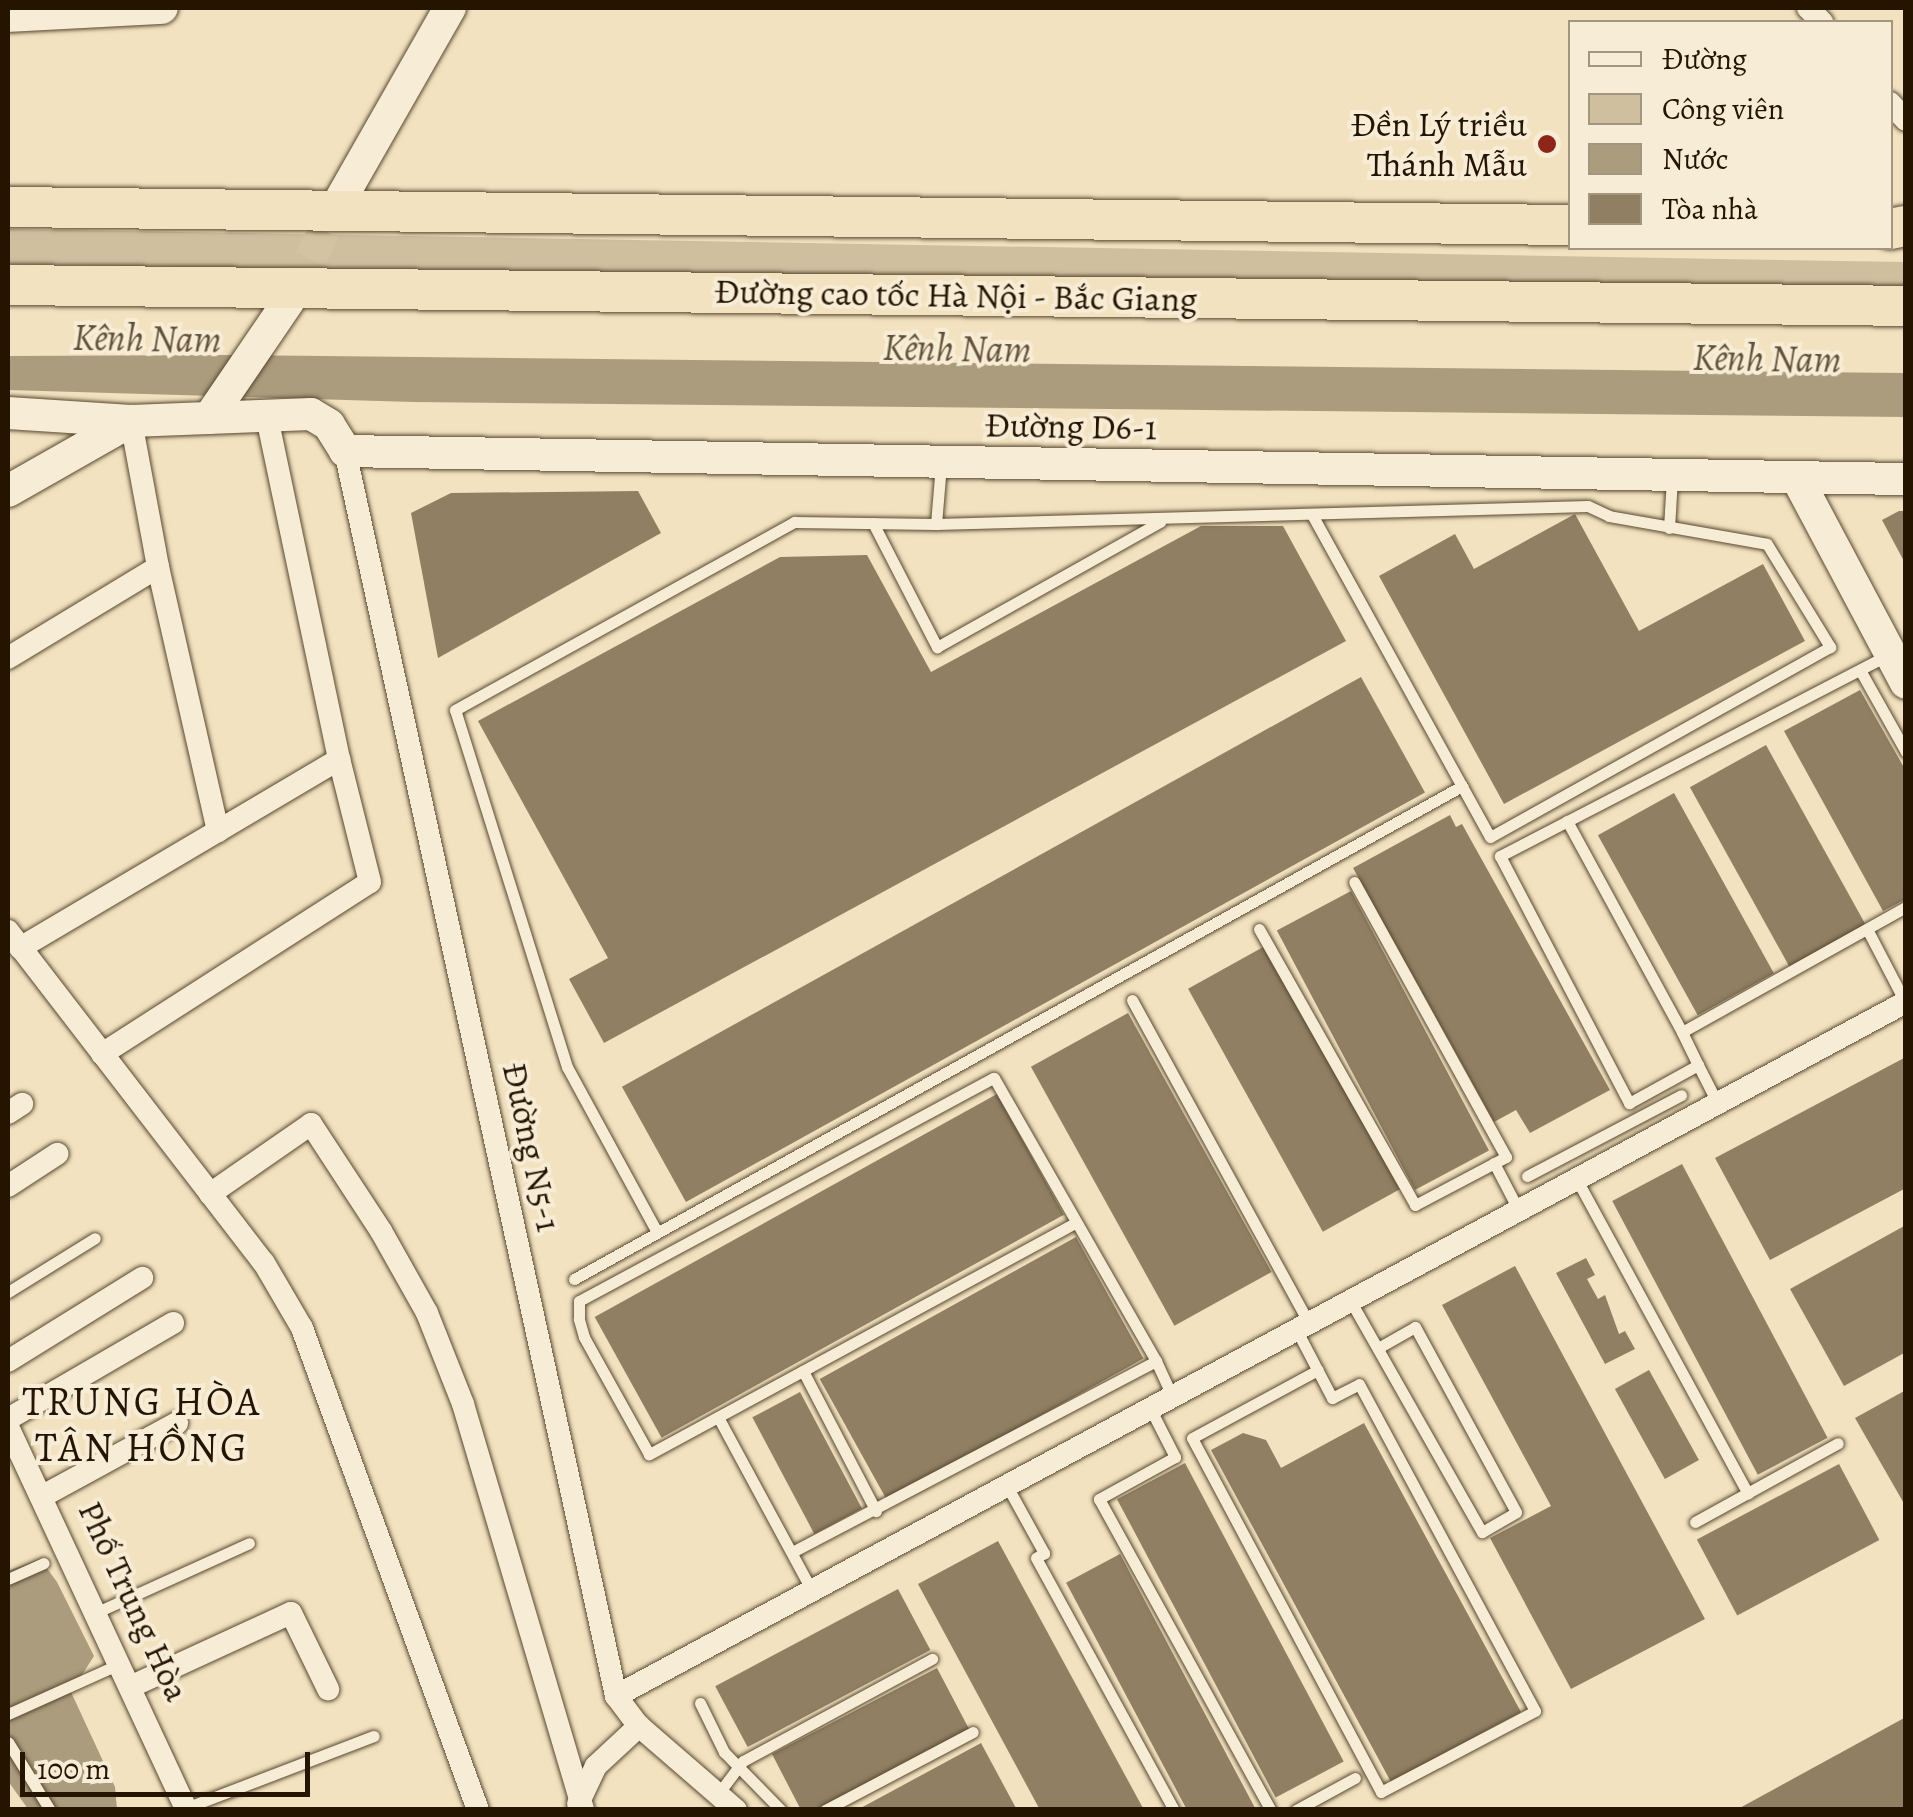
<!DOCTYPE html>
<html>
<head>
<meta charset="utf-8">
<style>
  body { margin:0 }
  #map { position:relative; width:1913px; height:1817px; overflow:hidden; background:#f2e2bf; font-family:Alegreya,serif }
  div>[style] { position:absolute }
  .green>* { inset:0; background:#cfbf9f; transform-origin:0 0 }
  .water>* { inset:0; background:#ac9c7e }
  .building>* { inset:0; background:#907f63; transform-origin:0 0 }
  .secondary-tunnel>* { height:32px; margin-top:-16px; transform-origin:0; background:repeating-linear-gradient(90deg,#d3c3a2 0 32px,transparent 0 48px) }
  .roads { filter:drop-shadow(0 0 2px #584830) drop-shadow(0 0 2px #584830) }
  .lane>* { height:11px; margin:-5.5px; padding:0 5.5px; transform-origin:5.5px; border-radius:5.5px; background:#f7ecd5 }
  .street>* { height:22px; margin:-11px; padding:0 11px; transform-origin:11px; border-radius:11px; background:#f7ecd5 }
  .secondary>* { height:32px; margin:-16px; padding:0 16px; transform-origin:16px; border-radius:16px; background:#f7ecd5 }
  .highway>* { height:40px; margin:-20px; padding:0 20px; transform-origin:20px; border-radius:20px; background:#f2e2bf }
  .dots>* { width:28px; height:28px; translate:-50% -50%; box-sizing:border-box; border:5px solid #f7ecd5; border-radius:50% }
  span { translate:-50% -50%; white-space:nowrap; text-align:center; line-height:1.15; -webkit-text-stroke:8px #f7ecd5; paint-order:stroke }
  .poi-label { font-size:35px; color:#251400 }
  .right { translate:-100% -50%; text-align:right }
  .street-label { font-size:35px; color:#251400 }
  .water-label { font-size:38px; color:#625139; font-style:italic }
  .quarter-label { font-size:40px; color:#251400; letter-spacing:2.5px }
  .frame { position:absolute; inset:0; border:10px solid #251400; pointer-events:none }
  .legend { position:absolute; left:1568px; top:20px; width:325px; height:230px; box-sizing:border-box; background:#f7ecd5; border:2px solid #a39680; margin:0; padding:12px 18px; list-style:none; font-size:30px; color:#251400 }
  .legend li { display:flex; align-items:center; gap:20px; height:50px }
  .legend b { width:50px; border:2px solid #a39680 }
  .scale { position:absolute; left:20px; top:1752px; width:290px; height:45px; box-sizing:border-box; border:5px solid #251400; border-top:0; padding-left:12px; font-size:30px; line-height:35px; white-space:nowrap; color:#251400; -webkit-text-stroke:8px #f7ecd5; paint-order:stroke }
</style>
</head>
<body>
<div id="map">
  <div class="green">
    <i style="left:8px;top:229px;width:1897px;height:35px;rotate:1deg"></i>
  </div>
  <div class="water">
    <i style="clip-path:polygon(226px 355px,1905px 373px,1906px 417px,413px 402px,8px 390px,8px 356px)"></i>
    <i style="clip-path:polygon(40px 1559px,57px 1582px,94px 1656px,71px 1692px,115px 1787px,117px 1809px,28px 1809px,8px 1781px,8px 1571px)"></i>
  </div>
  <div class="building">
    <i style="clip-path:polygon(638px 491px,661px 533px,438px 658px,411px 513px,451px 493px)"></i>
    <i style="clip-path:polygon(1899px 511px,1906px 511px,1906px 565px,1882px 520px)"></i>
    <i style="clip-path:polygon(1575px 514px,1639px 631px,1763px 564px,1805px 641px,1504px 804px,1379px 576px,1455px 534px,1474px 569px)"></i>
    <i style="clip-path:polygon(1201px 526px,1283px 526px,1346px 641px,604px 1043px,569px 979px,608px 958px,478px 721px,780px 557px,867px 555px,931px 672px)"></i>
    <i style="left:1361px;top:677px;width:132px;height:845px;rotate:61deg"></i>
    <i style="clip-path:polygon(1860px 690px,1906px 771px,1906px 899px,1883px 911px,1784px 731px)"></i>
    <i style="left:1766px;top:745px;width:205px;height:87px;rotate:61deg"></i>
    <i style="left:1674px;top:793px;width:206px;height:87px;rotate:61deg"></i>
    <i style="clip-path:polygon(1450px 815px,1456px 827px,1462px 824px,1610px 1090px,1530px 1133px,1516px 1110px,1494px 1122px,1353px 868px)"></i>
    <i style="left:1351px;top:891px;width:294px;height:84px;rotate:62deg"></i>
    <i style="left:1265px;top:946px;width:278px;height:88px;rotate:61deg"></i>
    <i style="left:1128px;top:1013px;width:296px;height:111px;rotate:61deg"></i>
    <i style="clip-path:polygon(1906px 1057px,1906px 1188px,1770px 1260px,1715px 1158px)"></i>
    <i style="left:997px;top:1094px;width:138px;height:460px;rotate:61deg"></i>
    <i style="left:1682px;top:1164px;width:310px;height:79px;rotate:62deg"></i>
    <i style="clip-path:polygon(1906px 1225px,1906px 1352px,1844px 1386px,1790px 1289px)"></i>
    <i style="left:1076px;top:1237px;width:139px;height:293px;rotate:61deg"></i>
    <i style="clip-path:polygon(1586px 1258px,1595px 1275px,1587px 1279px,1598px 1299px,1605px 1295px,1619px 1334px,1625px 1331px,1635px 1349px,1605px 1364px,1556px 1273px)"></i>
    <i style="clip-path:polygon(1515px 1266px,1705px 1619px,1571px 1689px,1490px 1538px,1551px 1506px,1442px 1305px)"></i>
    <i style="left:1649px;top:1370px;width:103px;height:39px;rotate:61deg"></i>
    <i style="clip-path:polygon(1906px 1390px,1906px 1507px,1855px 1418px)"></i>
    <i style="left:800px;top:1392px;width:132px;height:54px;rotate:62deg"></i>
    <i style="clip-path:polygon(1364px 1423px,1521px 1712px,1391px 1782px,1211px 1450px,1243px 1433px,1266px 1440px,1281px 1468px)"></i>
    <i style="left:1185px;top:1463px;width:338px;height:77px;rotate:62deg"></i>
    <i style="left:1839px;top:1464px;width:86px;height:161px;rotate:62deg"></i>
    <i style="clip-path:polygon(998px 1541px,1144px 1810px,1040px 1810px,918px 1584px)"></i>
    <i style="left:1120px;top:1554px;width:290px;height:61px;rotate:62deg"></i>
    <i style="left:898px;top:1589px;width:69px;height:207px;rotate:62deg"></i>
    <i style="clip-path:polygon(937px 1668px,969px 1729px,815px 1810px,801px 1810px,772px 1754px)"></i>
    <i style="clip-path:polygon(1906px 1717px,1906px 1810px,1736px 1810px)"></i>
    <i style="clip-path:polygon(981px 1743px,1017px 1810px,857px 1810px)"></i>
  </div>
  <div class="secondary-tunnel">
    <i style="left:288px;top:302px;width:118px;rotate:-62.8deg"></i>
  </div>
  <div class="roads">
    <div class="lane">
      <i style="left:873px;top:523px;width:140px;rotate:62.7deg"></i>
      <i style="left:937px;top:647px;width:256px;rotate:-29.3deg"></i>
      <i style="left:936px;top:524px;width:59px;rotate:-85.2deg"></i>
      <i style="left:1669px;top:528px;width:50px;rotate:-86.6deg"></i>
      <i style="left:1886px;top:656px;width:435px;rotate:152.6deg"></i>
      <i style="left:1500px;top:856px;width:279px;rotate:62.4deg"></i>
      <i style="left:1629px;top:1103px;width:79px;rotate:-28.8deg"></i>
      <i style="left:1698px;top:1065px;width:37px;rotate:-116deg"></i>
      <i style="left:1682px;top:1032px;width:257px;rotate:-29.2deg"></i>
      <i style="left:1860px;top:670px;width:94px;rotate:60.7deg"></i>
      <i style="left:1567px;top:821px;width:240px;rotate:61.4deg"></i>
      <i style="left:1259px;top:929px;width:317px;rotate:60.5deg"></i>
      <i style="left:1415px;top:1205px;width:103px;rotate:-27.8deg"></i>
      <i style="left:1506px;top:1157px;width:314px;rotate:-118.9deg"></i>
      <i style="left:1867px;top:929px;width:82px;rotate:62.5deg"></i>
      <i style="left:1132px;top:1000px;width:367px;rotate:61.3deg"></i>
      <i style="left:1698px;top:1065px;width:44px;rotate:62.9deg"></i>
      <i style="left:1494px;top:1163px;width:54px;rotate:62.5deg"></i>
      <i style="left:1527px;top:1176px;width:174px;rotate:-27.7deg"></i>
      <i style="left:1577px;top:1180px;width:357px;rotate:61.4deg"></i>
      <i style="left:1075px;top:1223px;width:485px;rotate:151.5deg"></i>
      <i style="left:649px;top:1454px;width:134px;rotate:-119.1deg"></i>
      <i style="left:584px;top:1337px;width:19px;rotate:-106deg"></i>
      <i style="left:579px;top:1319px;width:18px;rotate:-90deg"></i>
      <i style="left:579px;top:1301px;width:471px;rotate:-28.3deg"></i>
      <i style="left:994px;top:1078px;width:326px;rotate:60.2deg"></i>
      <i style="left:1156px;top:1361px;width:41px;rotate:65.3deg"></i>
      <i style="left:657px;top:1232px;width:188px;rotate:-118.6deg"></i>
      <i style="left:567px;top:1067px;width:374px;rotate:-107.4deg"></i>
      <i style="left:455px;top:710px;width:388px;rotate:-29deg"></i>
      <i style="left:794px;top:522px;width:142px;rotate:0.8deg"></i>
      <i style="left:936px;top:524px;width:652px;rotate:-1.58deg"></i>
      <i style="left:1588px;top:506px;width:23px;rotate:25deg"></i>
      <i style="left:1609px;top:516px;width:160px;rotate:10deg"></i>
      <i style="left:1767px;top:544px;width:121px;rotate:58.5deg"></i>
      <i style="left:1830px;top:647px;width:389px;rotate:150.8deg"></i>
      <i style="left:1490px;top:837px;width:368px;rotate:-118.9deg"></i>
      <i style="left:574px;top:1279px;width:1016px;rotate:-29.04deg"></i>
      <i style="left:8px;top:1292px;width:102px;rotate:-31.8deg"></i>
      <i style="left:1350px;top:1300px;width:267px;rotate:60.4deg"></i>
      <i style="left:1482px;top:1532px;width:39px;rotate:-30deg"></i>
      <i style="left:1516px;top:1512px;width:211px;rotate:-118.6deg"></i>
      <i style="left:1415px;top:1327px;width:43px;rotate:150.4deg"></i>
      <i style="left:1296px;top:1329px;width:78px;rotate:62.4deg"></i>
      <i style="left:1332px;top:1398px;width:30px;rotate:-27deg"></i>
      <i style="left:1359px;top:1384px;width:371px;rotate:61.7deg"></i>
      <i style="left:1535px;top:1711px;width:174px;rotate:152.3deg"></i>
      <i style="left:1381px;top:1792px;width:401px;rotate:-118.1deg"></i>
      <i style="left:1192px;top:1438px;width:143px;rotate:-28.4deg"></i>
      <i style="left:803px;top:1371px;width:158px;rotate:62.5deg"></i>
      <i style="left:1151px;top:1410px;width:53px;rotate:62.9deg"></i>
      <i style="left:1175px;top:1457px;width:87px;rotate:151.1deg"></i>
      <i style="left:1099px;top:1499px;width:355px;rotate:61.1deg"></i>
      <i style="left:718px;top:1417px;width:196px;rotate:61.6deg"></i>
      <i style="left:1007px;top:1486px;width:77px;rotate:61.1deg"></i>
      <i style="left:1044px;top:1553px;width:9px;rotate:148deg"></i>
      <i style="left:1036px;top:1558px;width:287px;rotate:61.3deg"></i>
      <i style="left:1695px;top:1522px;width:163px;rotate:-28.9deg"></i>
      <i style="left:794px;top:1551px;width:409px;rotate:-27.7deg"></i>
      <i style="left:8px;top:1579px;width:39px;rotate:-24deg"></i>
      <i style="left:95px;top:1613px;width:169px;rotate:-24.4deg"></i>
      <i style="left:700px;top:1703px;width:55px;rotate:63.9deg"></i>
      <i style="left:724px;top:1752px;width:81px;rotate:45.5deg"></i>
      <i style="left:8px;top:1714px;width:122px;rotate:-24.2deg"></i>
      <i style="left:8px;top:1742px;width:80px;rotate:58.3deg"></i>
      <i style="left:718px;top:1794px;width:41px;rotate:-52.9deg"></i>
      <i style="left:743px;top:1761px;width:215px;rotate:-28.4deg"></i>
      <i style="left:186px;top:1808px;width:201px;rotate:-21deg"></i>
      <i style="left:825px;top:1810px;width:167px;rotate:-27.8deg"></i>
      <i style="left:1296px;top:1810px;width:67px;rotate:-28.5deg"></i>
    </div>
    <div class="street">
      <i style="left:1808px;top:8px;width:20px;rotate:45deg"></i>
      <i style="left:1890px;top:103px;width:23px;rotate:47deg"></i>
      <i style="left:131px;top:421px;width:148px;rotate:79.5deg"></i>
      <i style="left:158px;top:567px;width:271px;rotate:77.2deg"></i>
      <i style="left:345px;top:451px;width:1274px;rotate:77.72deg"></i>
      <i style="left:616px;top:1696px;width:38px;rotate:53deg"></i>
      <i style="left:639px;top:1726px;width:128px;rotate:40.9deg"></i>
      <i style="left:8px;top:658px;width:175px;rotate:-31.2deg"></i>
      <i style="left:8px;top:931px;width:419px;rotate:52.4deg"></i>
      <i style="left:264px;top:1263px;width:75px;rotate:59.7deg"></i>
      <i style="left:302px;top:1328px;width:513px;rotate:69.94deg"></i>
      <i style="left:20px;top:948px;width:371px;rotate:-30.6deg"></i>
      <i style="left:102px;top:1054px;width:318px;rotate:-32.7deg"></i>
      <i style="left:370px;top:882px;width:127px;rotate:-104.1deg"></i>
      <i style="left:339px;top:759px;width:349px;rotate:-101.9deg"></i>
      <i style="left:8px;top:1113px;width:17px;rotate:-33deg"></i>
      <i style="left:8px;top:1186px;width:59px;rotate:-33.1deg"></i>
      <i style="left:210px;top:1194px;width:123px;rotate:-34.7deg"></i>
      <i style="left:311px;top:1124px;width:128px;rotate:56.8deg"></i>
      <i style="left:381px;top:1231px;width:94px;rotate:60.7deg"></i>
      <i style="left:427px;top:1313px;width:98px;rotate:68.4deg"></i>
      <i style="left:463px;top:1404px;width:423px;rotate:73.5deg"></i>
      <i style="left:8px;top:1361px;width:158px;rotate:-31.8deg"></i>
      <i style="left:8px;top:1419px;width:191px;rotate:-30.2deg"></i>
      <i style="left:8px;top:1427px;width:423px;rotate:65deg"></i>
      <i style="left:41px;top:1497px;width:155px;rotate:-28.6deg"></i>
      <i style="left:130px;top:1687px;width:177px;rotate:-24.7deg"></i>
      <i style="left:291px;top:1613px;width:85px;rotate:64deg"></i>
      <i style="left:616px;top:1696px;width:1465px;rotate:-28.28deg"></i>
      <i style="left:578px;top:1804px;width:42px;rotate:-64.7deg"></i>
      <i style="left:596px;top:1766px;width:59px;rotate:-42.9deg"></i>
    </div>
    <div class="secondary">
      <i style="left:8px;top:16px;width:154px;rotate:-3deg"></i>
      <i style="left:342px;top:197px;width:218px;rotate:-60.3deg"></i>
      <i style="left:8px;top:413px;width:123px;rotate:3.7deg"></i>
      <i style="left:209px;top:418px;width:140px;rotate:-55.7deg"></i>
      <i style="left:1797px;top:478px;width:232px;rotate:62deg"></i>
      <i style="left:8px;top:491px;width:142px;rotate:-29.6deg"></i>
      <i style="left:131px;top:421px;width:180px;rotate:-2.2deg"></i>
      <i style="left:311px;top:414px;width:21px;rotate:31deg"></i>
      <i style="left:329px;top:425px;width:31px;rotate:58deg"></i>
      <i style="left:345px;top:451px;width:1561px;rotate:1.03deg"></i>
    </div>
    <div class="highway">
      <i style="left:8px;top:207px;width:1562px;rotate:0.66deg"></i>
      <i style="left:1890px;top:229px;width:16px;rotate:-11deg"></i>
      <i style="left:8px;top:285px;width:1898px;rotate:0.63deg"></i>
    </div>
  </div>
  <div class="dots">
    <i style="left:1547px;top:144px;background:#8f2418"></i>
  </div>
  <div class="poi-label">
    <span class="right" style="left:1527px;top:144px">Đền Lý triều<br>Thánh Mẫu</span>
  </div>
  <div class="street-label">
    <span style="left:956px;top:295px;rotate:1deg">Đường cao tốc Hà Nội - Bắc Giang</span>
    <span style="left:1071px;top:426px;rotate:1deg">Đường D6-1</span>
    <span style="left:532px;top:1147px;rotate:78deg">Đường N5-1</span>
    <span style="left:134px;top:1601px;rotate:65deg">Phố Trung Hòa</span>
  </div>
  <div class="water-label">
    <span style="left:147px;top:339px;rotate:1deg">Kênh Nam</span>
    <span style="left:957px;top:349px;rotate:1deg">Kênh Nam</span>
    <span style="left:1767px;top:359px;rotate:1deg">Kênh Nam</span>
  </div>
  <div class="quarter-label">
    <span style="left:142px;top:1425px">TRUNG HÒA<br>TÂN HỒNG</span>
  </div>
  <div class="frame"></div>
  <ul class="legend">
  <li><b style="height:12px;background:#f7ecd5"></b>Đường</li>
  <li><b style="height:28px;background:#cfbf9f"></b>Công viên</li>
  <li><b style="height:28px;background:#ac9c7e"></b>Nước</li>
  <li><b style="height:28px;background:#907f63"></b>Tòa nhà</li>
  </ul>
  <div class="scale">100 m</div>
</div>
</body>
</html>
